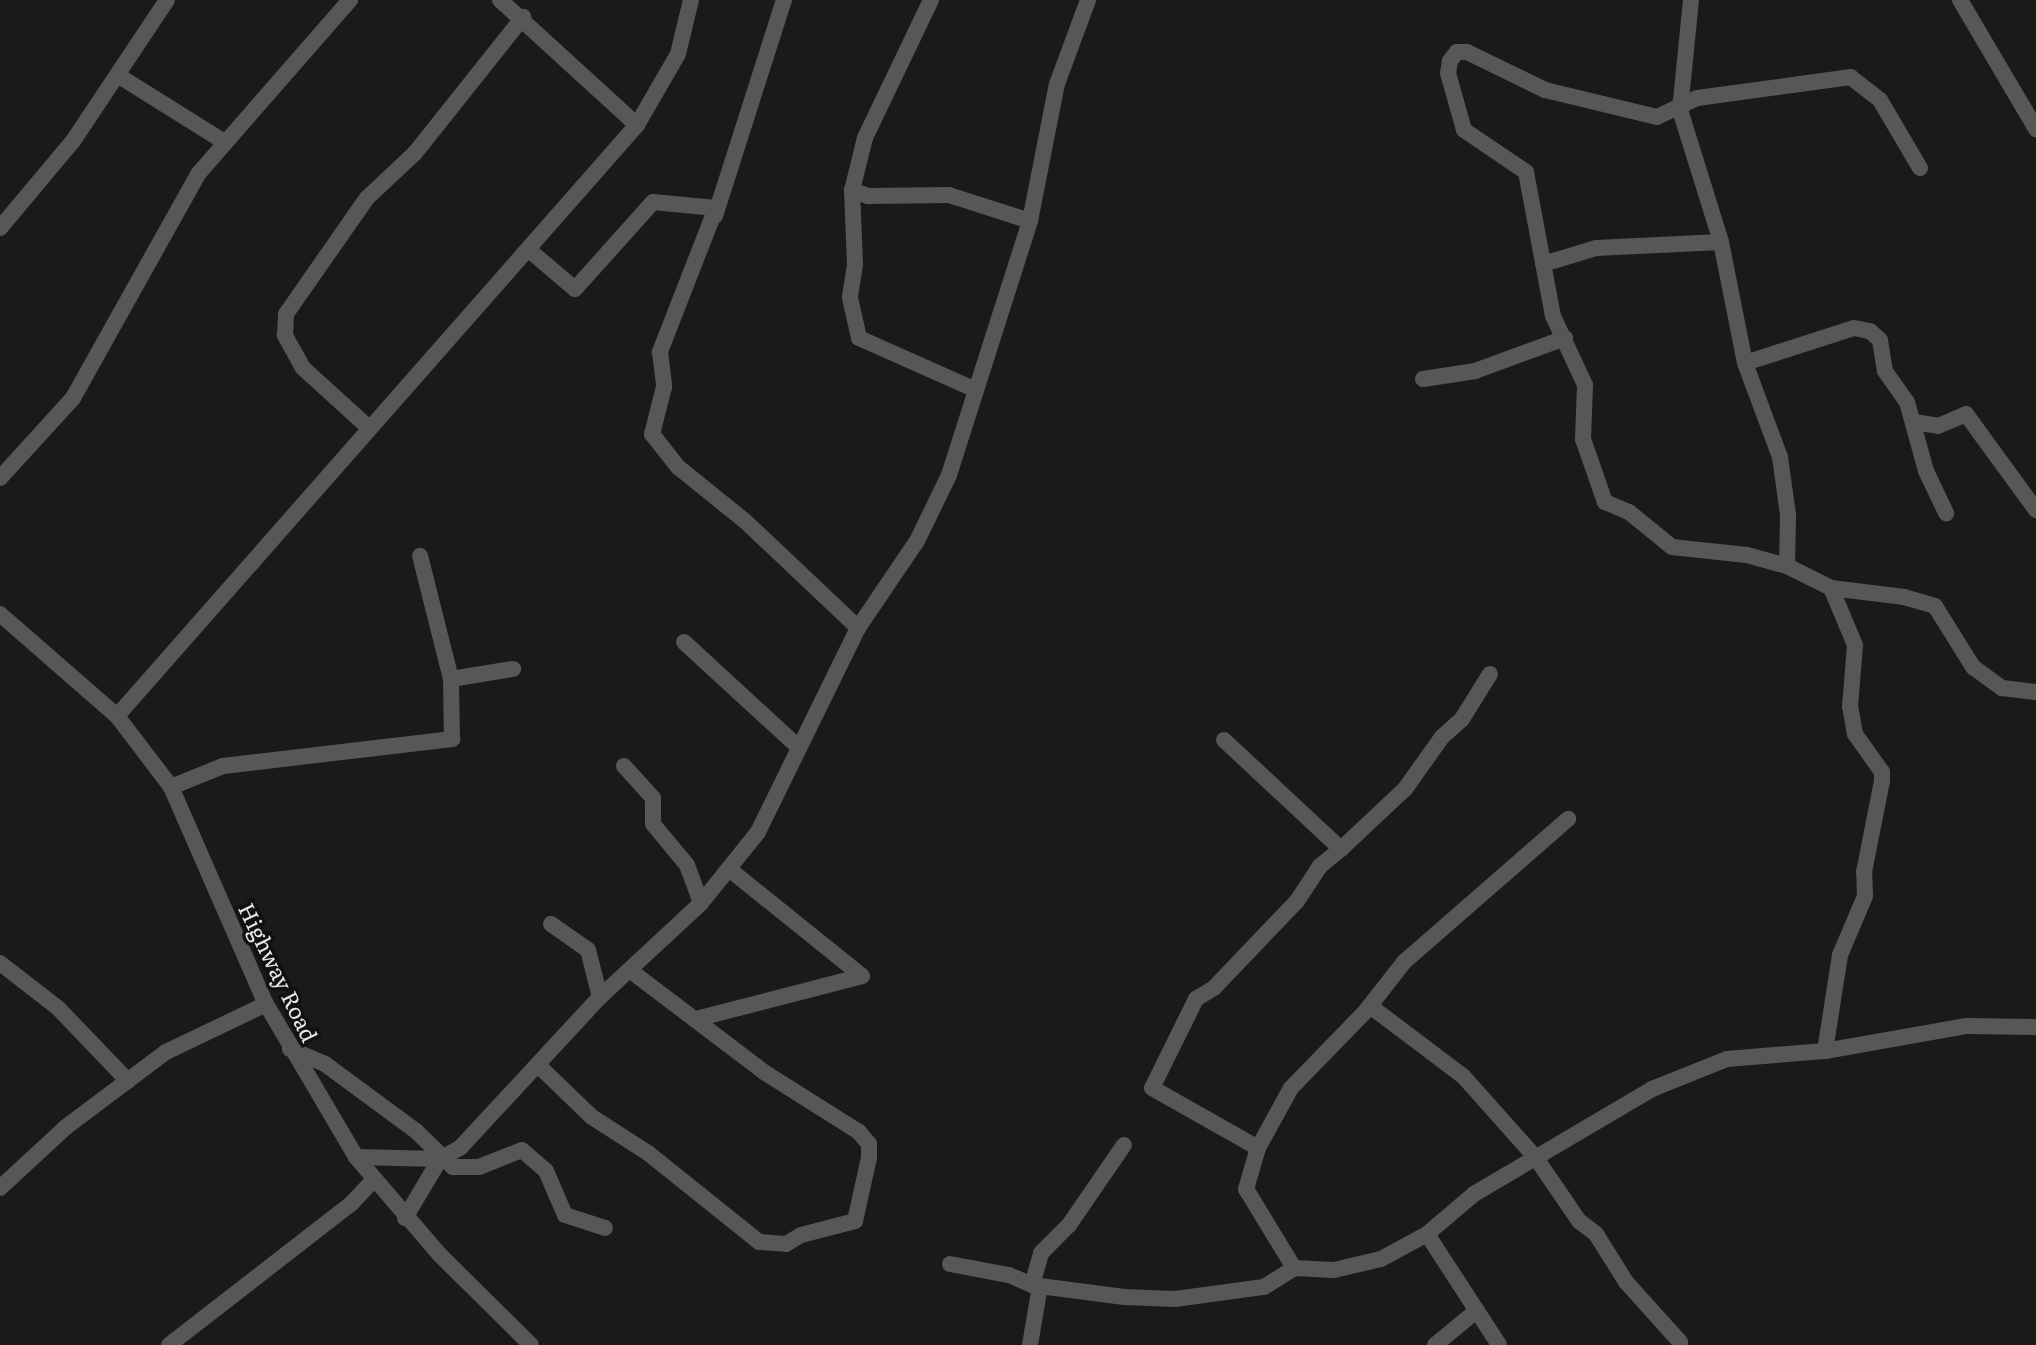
<!DOCTYPE html>
<html>
<head>
<meta charset="utf-8">
<style>
  body { margin:0 }
  #map { position:relative; width:2036px; height:1345px; overflow:hidden; background:#1c1a18; font-family:Literata,serif }
  div>[style] { position:absolute }
  .minor>* { height:16px; margin:-8px; padding:0 8px; transform-origin:8px; border-radius:8px; background:#585756 }
  span { translate:-50% -50%; white-space:nowrap; text-align:center; line-height:1.15; -webkit-text-stroke:7px #13110f; paint-order:stroke }
  .street-label { font-size:22px; color:#e8e7e5 }
</style>
</head>
<body>
<div id="map">
  <div class="minor">
    <i style="left:500px;top:0;width:185px;rotate:42.4deg"></i>
    <i style="left:931px;top:0;width:153px;rotate:115.6deg"></i>
    <i style="left:865px;top:138px;width:54px;rotate:104deg"></i>
    <i style="left:852px;top:190px;width:75px;rotate:87.7deg"></i>
    <i style="left:855px;top:265px;width:33px;rotate:99deg"></i>
    <i style="left:850px;top:298px;width:41px;rotate:77.3deg"></i>
    <i style="left:859px;top:338px;width:128px;rotate:24deg"></i>
    <i style="left:1691px;top:0;width:111px;rotate:95.7deg"></i>
    <i style="left:1680px;top:110px;width:138px;rotate:72.7deg"></i>
    <i style="left:1721px;top:242px;width:123px;rotate:78.8deg"></i>
    <i style="left:1745px;top:363px;width:100px;rotate:69.6deg"></i>
    <i style="left:1780px;top:457px;width:59px;rotate:82.1deg"></i>
    <i style="left:1788px;top:515px;width:51px;rotate:91.1deg"></i>
    <i style="left:1960px;top:0;width:150px;rotate:59.5deg"></i>
    <i style="left:119px;top:76px;width:123px;rotate:32deg"></i>
    <i style="left:1920px;top:168px;width:79px;rotate:-120.5deg"></i>
    <i style="left:1880px;top:100px;width:37px;rotate:-142deg"></i>
    <i style="left:1851px;top:77px;width:155px;rotate:172.2deg"></i>
    <i style="left:1697px;top:98px;width:44px;rotate:154.6deg"></i>
    <i style="left:1657px;top:117px;width:115px;rotate:-166.4deg"></i>
    <i style="left:1545px;top:90px;width:87px;rotate:-154deg"></i>
    <i style="left:1467px;top:52px;width:10px;rotate:180deg"></i>
    <i style="left:1457px;top:52px;width:11px;rotate:128deg"></i>
    <i style="left:1450px;top:61px;width:12px;rotate:99deg"></i>
    <i style="left:1448px;top:73px;width:59px;rotate:74.3deg"></i>
    <i style="left:1464px;top:130px;width:75px;rotate:34.1deg"></i>
    <i style="left:1526px;top:172px;width:147px;rotate:79.4deg"></i>
    <i style="left:1553px;top:316px;width:76px;rotate:65.1deg"></i>
    <i style="left:1585px;top:385px;width:54px;rotate:92.1deg"></i>
    <i style="left:1583px;top:439px;width:67px;rotate:70.8deg"></i>
    <i style="left:1605px;top:502px;width:26px;rotate:23deg"></i>
    <i style="left:1629px;top:512px;width:55px;rotate:39.1deg"></i>
    <i style="left:1672px;top:547px;width:75px;rotate:6.1deg"></i>
    <i style="left:1747px;top:555px;width:41px;rotate:15.4deg"></i>
    <i style="left:1787px;top:566px;width:49px;rotate:26.6deg"></i>
    <i style="left:1831px;top:588px;width:74px;rotate:7deg"></i>
    <i style="left:1904px;top:597px;width:32px;rotate:16deg"></i>
    <i style="left:1935px;top:606px;width:72px;rotate:58.1deg"></i>
    <i style="left:1973px;top:667px;width:36px;rotate:36deg"></i>
    <i style="left:2002px;top:688px;width:34px;rotate:7deg"></i>
    <i style="left:852px;top:190px;width:17px;rotate:21deg"></i>
    <i style="left:868px;top:196px;width:81px;rotate:-0.7deg"></i>
    <i style="left:949px;top:195px;width:85px;rotate:17.8deg"></i>
    <i style="left:715px;top:216px;width:227px;rotate:-72.3deg"></i>
    <i style="left:0;top:228px;width:114px;rotate:-50deg"></i>
    <i style="left:73px;top:141px;width:169px;rotate:-56.3deg"></i>
    <i style="left:529px;top:250px;width:60px;rotate:40.3deg"></i>
    <i style="left:575px;top:289px;width:117px;rotate:-48.1deg"></i>
    <i style="left:653px;top:202px;width:63px;rotate:5.4deg"></i>
    <i style="left:716px;top:208px;width:155px;rotate:111.3deg"></i>
    <i style="left:660px;top:352px;width:35px;rotate:83deg"></i>
    <i style="left:664px;top:387px;width:49px;rotate:104.3deg"></i>
    <i style="left:652px;top:434px;width:42px;rotate:51.8deg"></i>
    <i style="left:678px;top:467px;width:86px;rotate:38.9deg"></i>
    <i style="left:745px;top:521px;width:156px;rotate:43.4deg"></i>
    <i style="left:1543px;top:264px;width:55px;rotate:-16.8deg"></i>
    <i style="left:1596px;top:248px;width:125px;rotate:-2.7deg"></i>
    <i style="left:1745px;top:363px;width:114px;rotate:-17.8deg"></i>
    <i style="left:1854px;top:328px;width:16px;rotate:11deg"></i>
    <i style="left:1870px;top:331px;width:13px;rotate:42deg"></i>
    <i style="left:1880px;top:340px;width:31px;rotate:81deg"></i>
    <i style="left:1885px;top:371px;width:38px;rotate:55deg"></i>
    <i style="left:1907px;top:402px;width:72px;rotate:74.6deg"></i>
    <i style="left:1926px;top:471px;width:47px;rotate:64.5deg"></i>
    <i style="left:1423px;top:379px;width:53px;rotate:-8.7deg"></i>
    <i style="left:1475px;top:371px;width:96px;rotate:-20.1deg"></i>
    <i style="left:1914px;top:422px;width:24px;rotate:9deg"></i>
    <i style="left:1938px;top:426px;width:30px;rotate:-23deg"></i>
    <i style="left:1966px;top:414px;width:119px;rotate:53.9deg"></i>
    <i style="left:369px;top:428px;width:89px;rotate:-137.7deg"></i>
    <i style="left:303px;top:368px;width:38px;rotate:-119deg"></i>
    <i style="left:285px;top:335px;width:21px;rotate:-87deg"></i>
    <i style="left:286px;top:314px;width:141px;rotate:-55.1deg"></i>
    <i style="left:367px;top:198px;width:66px;rotate:-43.2deg"></i>
    <i style="left:415px;top:153px;width:174px;rotate:-51.5deg"></i>
    <i style="left:0;top:478px;width:108px;rotate:-47.6deg"></i>
    <i style="left:73px;top:398px;width:258px;rotate:-60.8deg"></i>
    <i style="left:199px;top:173px;width:230px;rotate:-48.9deg"></i>
    <i style="left:0;top:614px;width:155px;rotate:41.1deg"></i>
    <i style="left:117px;top:716px;width:89px;rotate:52.7deg"></i>
    <i style="left:171px;top:787px;width:237px;rotate:66.4deg"></i>
    <i style="left:266px;top:1004px;width:178px;rotate:59.5deg"></i>
    <i style="left:356px;top:1157px;width:128px;rotate:49.4deg"></i>
    <i style="left:439px;top:1254px;width:129px;rotate:44.7deg"></i>
    <i style="left:684px;top:642px;width:155px;rotate:42.6deg"></i>
    <i style="left:451px;top:679px;width:63px;rotate:-9.2deg"></i>
    <i style="left:117px;top:716px;width:787px;rotate:-48.66deg"></i>
    <i style="left:637px;top:125px;width:82px;rotate:-60deg"></i>
    <i style="left:678px;top:54px;width:56px;rotate:-76.5deg"></i>
    <i style="left:1224px;top:740px;width:160px;rotate:43deg"></i>
    <i style="left:1341px;top:849px;width:27px;rotate:141deg"></i>
    <i style="left:1320px;top:866px;width:42px;rotate:123.3deg"></i>
    <i style="left:1297px;top:901px;width:120px;rotate:133.7deg"></i>
    <i style="left:1214px;top:988px;width:21px;rotate:149deg"></i>
    <i style="left:1196px;top:999px;width:99px;rotate:116.3deg"></i>
    <i style="left:1152px;top:1088px;width:122px;rotate:29.5deg"></i>
    <i style="left:1258px;top:1148px;width:43px;rotate:106.3deg"></i>
    <i style="left:1246px;top:1189px;width:92px;rotate:58.7deg"></i>
    <i style="left:624px;top:766px;width:43px;rotate:47.8deg"></i>
    <i style="left:653px;top:798px;width:26px;rotate:90deg"></i>
    <i style="left:653px;top:824px;width:53px;rotate:50.3deg"></i>
    <i style="left:687px;top:865px;width:40px;rotate:69.8deg"></i>
    <i style="left:171px;top:787px;width:56px;rotate:-22deg"></i>
    <i style="left:223px;top:766px;width:231px;rotate:-6.7deg"></i>
    <i style="left:452px;top:739px;width:60px;rotate:-91deg"></i>
    <i style="left:451px;top:679px;width:127px;rotate:-104.1deg"></i>
    <i style="left:1341px;top:849px;width:88px;rotate:-43.2deg"></i>
    <i style="left:1405px;top:789px;width:64px;rotate:-54.6deg"></i>
    <i style="left:1442px;top:737px;width:27px;rotate:-42deg"></i>
    <i style="left:1462px;top:719px;width:53px;rotate:-58.1deg"></i>
    <i style="left:551px;top:924px;width:45px;rotate:35.1deg"></i>
    <i style="left:588px;top:950px;width:49px;rotate:75.7deg"></i>
    <i style="left:0;top:963px;width:73px;rotate:37.8deg"></i>
    <i style="left:58px;top:1008px;width:101px;rotate:46.2deg"></i>
    <i style="left:1370px;top:1006px;width:116px;rotate:37deg"></i>
    <i style="left:1463px;top:1076px;width:110px;rotate:48.3deg"></i>
    <i style="left:1536px;top:1158px;width:76px;rotate:55.7deg"></i>
    <i style="left:1579px;top:1221px;width:21px;rotate:37deg"></i>
    <i style="left:1596px;top:1234px;width:57px;rotate:58deg"></i>
    <i style="left:1626px;top:1282px;width:81px;rotate:48deg"></i>
    <i style="left:696px;top:1019px;width:171px;rotate:-14.5deg"></i>
    <i style="left:862px;top:976px;width:171px;rotate:-141.2deg"></i>
    <i style="left:290px;top:1049px;width:38px;rotate:23deg"></i>
    <i style="left:325px;top:1064px;width:113px;rotate:36.4deg"></i>
    <i style="left:416px;top:1131px;width:52px;rotate:44.2deg"></i>
    <i style="left:453px;top:1167px;width:26px"></i>
    <i style="left:479px;top:1167px;width:46px;rotate:-21.6deg"></i>
    <i style="left:522px;top:1150px;width:32px;rotate:41deg"></i>
    <i style="left:546px;top:1171px;width:48px;rotate:66.6deg"></i>
    <i style="left:565px;top:1215px;width:42px;rotate:18deg"></i>
    <i style="left:1825px;top:1051px;width:97px;rotate:-81.1deg"></i>
    <i style="left:1840px;top:955px;width:64px;rotate:-67deg"></i>
    <i style="left:1865px;top:896px;width:24px;rotate:-92deg"></i>
    <i style="left:1864px;top:872px;width:93px;rotate:-78.8deg"></i>
    <i style="left:1882px;top:781px;width:9px;rotate:-90deg"></i>
    <i style="left:1882px;top:772px;width:47px;rotate:-125.4deg"></i>
    <i style="left:1855px;top:734px;width:27px;rotate:-100deg"></i>
    <i style="left:1850px;top:707px;width:62px;rotate:-85.4deg"></i>
    <i style="left:1855px;top:645px;width:62px;rotate:-112.8deg"></i>
    <i style="left:540px;top:1067px;width:72px;rotate:43.9deg"></i>
    <i style="left:592px;top:1117px;width:67px;rotate:32.7deg"></i>
    <i style="left:648px;top:1153px;width:142px;rotate:38.7deg"></i>
    <i style="left:759px;top:1242px;width:27px;rotate:4deg"></i>
    <i style="left:786px;top:1244px;width:17px;rotate:-31deg"></i>
    <i style="left:801px;top:1235px;width:56px;rotate:-14.5deg"></i>
    <i style="left:855px;top:1221px;width:65px;rotate:-77.5deg"></i>
    <i style="left:869px;top:1158px;width:14px;rotate:-90deg"></i>
    <i style="left:869px;top:1144px;width:16px;rotate:-130deg"></i>
    <i style="left:859px;top:1132px;width:112px;rotate:-147.7deg"></i>
    <i style="left:764px;top:1072px;width:167px;rotate:-142.8deg"></i>
    <i style="left:1258px;top:1148px;width:68px;rotate:-61.2deg"></i>
    <i style="left:1291px;top:1088px;width:106px;rotate:-45.8deg"></i>
    <i style="left:1365px;top:1012px;width:63px;rotate:-52deg"></i>
    <i style="left:1404px;top:962px;width:218px;rotate:-41.1deg"></i>
    <i style="left:356px;top:1157px;width:84px;rotate:1.4deg"></i>
    <i style="left:0;top:1188px;width:90px;rotate:-42.7deg"></i>
    <i style="left:66px;top:1127px;width:125px;rotate:-36.9deg"></i>
    <i style="left:166px;top:1052px;width:111px;rotate:-25.6deg"></i>
    <i style="left:405px;top:1218px;width:69px;rotate:-59.3deg"></i>
    <i style="left:440px;top:1159px;width:23px;rotate:-29deg"></i>
    <i style="left:460px;top:1148px;width:206px;rotate:-47.2deg"></i>
    <i style="left:600px;top:997px;width:138px;rotate:-42.9deg"></i>
    <i style="left:701px;top:903px;width:91px;rotate:-51.2deg"></i>
    <i style="left:758px;top:832px;width:227px;rotate:-63.9deg"></i>
    <i style="left:858px;top:628px;width:105px;rotate:-55.9deg"></i>
    <i style="left:917px;top:541px;width:73px;rotate:-64.1deg"></i>
    <i style="left:949px;top:475px;width:267px;rotate:-72.3deg"></i>
    <i style="left:1030px;top:221px;width:140px;rotate:-78.9deg"></i>
    <i style="left:1057px;top:84px;width:90px;rotate:-69.7deg"></i>
    <i style="left:1427px;top:1234px;width:132px;rotate:57deg"></i>
    <i style="left:950px;top:1264px;width:60px;rotate:10.6deg"></i>
    <i style="left:1009px;top:1275px;width:25px;rotate:23deg"></i>
    <i style="left:1032px;top:1285px;width:93px;rotate:7.4deg"></i>
    <i style="left:1124px;top:1297px;width:51px;rotate:2.2deg"></i>
    <i style="left:1175px;top:1299px;width:90px;rotate:-7.7deg"></i>
    <i style="left:1264px;top:1287px;width:36px;rotate:-32deg"></i>
    <i style="left:1294px;top:1268px;width:40px;rotate:2.9deg"></i>
    <i style="left:1334px;top:1270px;width:48px;rotate:-13.2deg"></i>
    <i style="left:1381px;top:1259px;width:52px;rotate:-28.5deg"></i>
    <i style="left:1427px;top:1234px;width:62px;rotate:-40.4deg"></i>
    <i style="left:1474px;top:1194px;width:207px;rotate:-30.5deg"></i>
    <i style="left:1652px;top:1089px;width:81px;rotate:-21.8deg"></i>
    <i style="left:1727px;top:1059px;width:98px;rotate:-4.7deg"></i>
    <i style="left:1825px;top:1051px;width:144px;rotate:-10deg"></i>
    <i style="left:1967px;top:1026px;width:69px;rotate:0.8deg"></i>
    <i style="left:1032px;top:1285px;width:33px;rotate:-74deg"></i>
    <i style="left:1041px;top:1253px;width:40px;rotate:-45deg"></i>
    <i style="left:1069px;top:1225px;width:97px;rotate:-55.5deg"></i>
    <i style="left:169px;top:1345px;width:230px;rotate:-37.8deg"></i>
    <i style="left:351px;top:1204px;width:33px;rotate:-47deg"></i>
    <i style="left:1030px;top:1345px;width:60px;rotate:-80.4deg"></i>
    <i style="left:1435px;top:1345px;width:52px;rotate:-39.5deg"></i>
  </div>
  <div class="street-label">
    <span style="left:279px;top:972px;rotate:64deg">Highway Road</span>
  </div>
</div>
</body>
</html>
